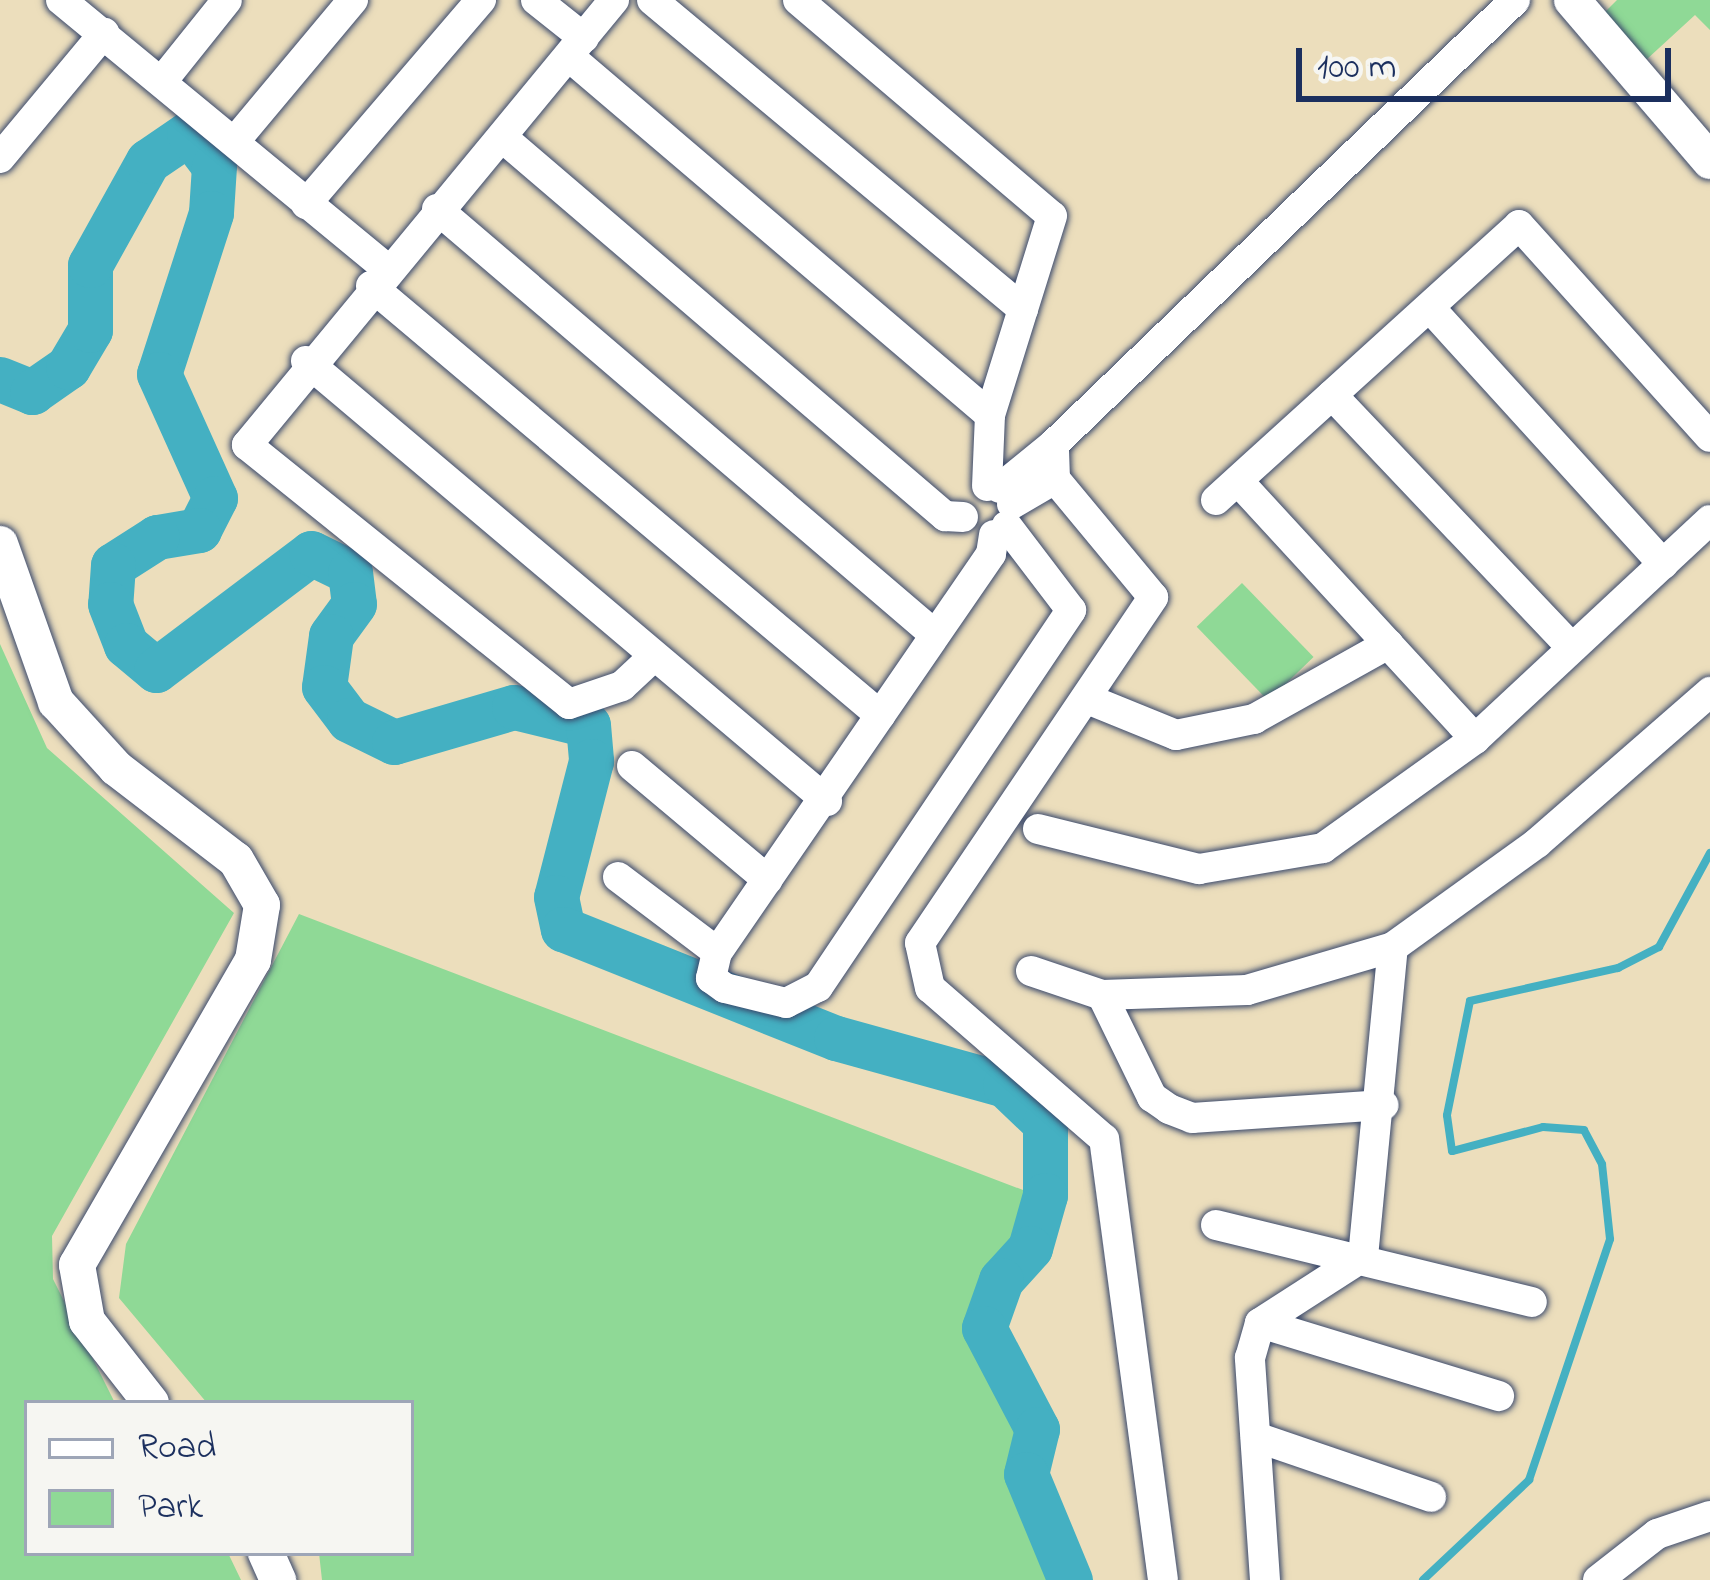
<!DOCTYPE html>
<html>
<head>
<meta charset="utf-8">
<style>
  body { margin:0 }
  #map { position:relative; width:1710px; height:1580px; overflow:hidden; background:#ecdebc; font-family:"Indie Flower",sans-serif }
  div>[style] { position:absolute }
  .green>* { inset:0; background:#8fd996; transform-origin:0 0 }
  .stream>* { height:8px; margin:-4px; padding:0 4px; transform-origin:4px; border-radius:4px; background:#44b0c2 }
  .river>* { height:45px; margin:-22.5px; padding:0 22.5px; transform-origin:22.5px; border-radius:22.5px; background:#44b0c2 }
  .roads { filter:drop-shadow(0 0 3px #3a496c) drop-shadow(0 0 3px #3a496c) }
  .minor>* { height:30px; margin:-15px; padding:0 15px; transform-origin:15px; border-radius:15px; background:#fff }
  .tertiary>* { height:36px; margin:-18px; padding:0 18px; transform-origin:18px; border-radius:18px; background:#fff }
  span { translate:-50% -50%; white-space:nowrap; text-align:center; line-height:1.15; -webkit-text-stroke:9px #f6f6f2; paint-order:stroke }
  .legend { position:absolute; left:24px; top:1400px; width:390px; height:156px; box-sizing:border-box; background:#f6f6f2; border:3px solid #9ea6b7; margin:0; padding:15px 21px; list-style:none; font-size:36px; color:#1b2f5e }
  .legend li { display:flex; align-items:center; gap:24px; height:60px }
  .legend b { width:60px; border:3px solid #9ea6b7 }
  .scale { position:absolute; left:1296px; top:48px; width:375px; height:54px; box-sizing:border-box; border:6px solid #1b2f5e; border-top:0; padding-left:15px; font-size:36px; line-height:42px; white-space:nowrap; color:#1b2f5e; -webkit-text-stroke:9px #f6f6f2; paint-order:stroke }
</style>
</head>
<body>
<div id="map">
  <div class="green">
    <i style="clip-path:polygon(1617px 0,1710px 0,1710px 30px,1695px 15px,1634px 71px,1595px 22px)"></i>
    <i style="left:1242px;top:583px;width:103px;height:63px;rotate:46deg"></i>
    <i style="clip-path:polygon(0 644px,47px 748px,234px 913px,52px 1236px,53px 1279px,115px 1403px,27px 1403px,27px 1553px,228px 1553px,241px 1580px,0 1580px)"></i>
    <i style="clip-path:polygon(299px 914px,1036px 1195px,1030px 1248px,1001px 1280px,984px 1328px,1037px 1429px,1026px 1474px,1070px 1580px,322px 1580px,319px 1553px,411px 1553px,411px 1403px,207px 1403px,119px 1298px,126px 1244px)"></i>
  </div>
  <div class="stream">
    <i style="left:1423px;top:1580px;width:146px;rotate:-43.3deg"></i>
    <i style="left:1529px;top:1480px;width:254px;rotate:-71.4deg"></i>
    <i style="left:1610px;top:1239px;width:75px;rotate:-96.1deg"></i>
    <i style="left:1602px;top:1164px;width:38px;rotate:-118deg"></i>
    <i style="left:1584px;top:1130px;width:41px;rotate:-175.8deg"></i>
    <i style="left:1543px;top:1127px;width:94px;rotate:165.2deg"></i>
    <i style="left:1452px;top:1151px;width:36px;rotate:-98deg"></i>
    <i style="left:1447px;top:1115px;width:116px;rotate:-78.6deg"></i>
    <i style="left:1470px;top:1001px;width:152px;rotate:-12.6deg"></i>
    <i style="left:1618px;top:968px;width:46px;rotate:-27.1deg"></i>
    <i style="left:1659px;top:947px;width:107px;rotate:-61.5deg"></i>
  </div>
  <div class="river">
    <i style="left:0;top:379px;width:35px;rotate:22deg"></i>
    <i style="left:32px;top:392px;width:44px;rotate:-34.8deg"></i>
    <i style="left:68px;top:367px;width:43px;rotate:-59.3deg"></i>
    <i style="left:90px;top:330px;width:65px;rotate:-90deg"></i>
    <i style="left:90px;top:265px;width:119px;rotate:-60.9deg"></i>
    <i style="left:148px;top:161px;width:50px;rotate:-34.3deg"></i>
    <i style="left:189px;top:133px;width:41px;rotate:52.9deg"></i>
    <i style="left:214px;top:166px;width:47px;rotate:93.7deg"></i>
    <i style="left:211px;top:213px;width:169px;rotate:107.9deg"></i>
    <i style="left:159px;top:374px;width:136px;rotate:65.7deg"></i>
    <i style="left:215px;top:498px;width:36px;rotate:117deg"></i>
    <i style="left:199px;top:530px;width:43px;rotate:170.5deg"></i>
    <i style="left:157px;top:537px;width:52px;rotate:147.5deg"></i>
    <i style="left:113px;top:565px;width:39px;rotate:94deg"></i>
    <i style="left:110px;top:604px;width:44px;rotate:68.7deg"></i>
    <i style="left:126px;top:645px;width:39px;rotate:40deg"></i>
    <i style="left:156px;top:670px;width:194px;rotate:-37deg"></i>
    <i style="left:311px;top:553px;width:43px;rotate:26deg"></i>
    <i style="left:350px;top:572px;width:32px;rotate:83deg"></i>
    <i style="left:354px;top:604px;width:39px;rotate:126deg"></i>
    <i style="left:331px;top:636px;width:51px;rotate:97.8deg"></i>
    <i style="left:324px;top:687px;width:41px;rotate:52.9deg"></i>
    <i style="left:349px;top:720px;width:50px;rotate:26.1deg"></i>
    <i style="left:394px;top:742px;width:125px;rotate:-16.3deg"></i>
    <i style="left:514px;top:707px;width:76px;rotate:13.7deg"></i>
    <i style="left:588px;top:725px;width:36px;rotate:85deg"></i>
    <i style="left:591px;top:761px;width:140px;rotate:104.4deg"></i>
    <i style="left:556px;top:897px;width:33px;rotate:78deg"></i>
    <i style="left:563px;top:929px;width:294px;rotate:21.8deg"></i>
    <i style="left:836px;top:1038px;width:175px;rotate:15.5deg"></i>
    <i style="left:1005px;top:1085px;width:55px;rotate:43.5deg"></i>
    <i style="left:1045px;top:1123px;width:72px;rotate:90deg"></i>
    <i style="left:1045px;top:1195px;width:55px;rotate:105.8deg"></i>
    <i style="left:1030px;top:1248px;width:43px;rotate:132.2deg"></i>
    <i style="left:1001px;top:1280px;width:51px;rotate:109.5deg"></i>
    <i style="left:984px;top:1328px;width:114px;rotate:62.3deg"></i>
    <i style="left:1037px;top:1429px;width:46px;rotate:103.7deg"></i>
    <i style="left:1026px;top:1474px;width:115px;rotate:67.5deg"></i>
  </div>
  <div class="roads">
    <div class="minor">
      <i style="left:61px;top:0;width:423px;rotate:39.5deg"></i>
      <i style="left:536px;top:0;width:61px;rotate:38.4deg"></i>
      <i style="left:614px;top:0;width:577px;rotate:129.51deg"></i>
      <i style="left:247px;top:445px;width:413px;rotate:38.8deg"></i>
      <i style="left:569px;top:704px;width:56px;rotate:-18.8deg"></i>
      <i style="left:622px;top:686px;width:40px;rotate:-43deg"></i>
      <i style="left:652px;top:0;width:483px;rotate:39.8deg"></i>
      <i style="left:798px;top:0;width:333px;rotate:40.4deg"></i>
      <i style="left:1052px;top:216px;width:208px;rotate:107.3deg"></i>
      <i style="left:990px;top:415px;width:71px;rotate:92.4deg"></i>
      <i style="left:572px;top:59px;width:549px;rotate:40.42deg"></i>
      <i style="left:163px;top:80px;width:102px;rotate:-51.3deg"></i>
      <i style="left:503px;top:138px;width:582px;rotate:40.54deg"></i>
      <i style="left:945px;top:516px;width:18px;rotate:3deg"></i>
      <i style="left:235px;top:141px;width:184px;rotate:-50.1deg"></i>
      <i style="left:0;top:158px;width:163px;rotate:-50.2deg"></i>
      <i style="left:306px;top:204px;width:269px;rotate:-49.4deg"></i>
      <i style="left:437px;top:209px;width:655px;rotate:40.54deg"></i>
      <i style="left:371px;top:286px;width:666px;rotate:40.13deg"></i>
      <i style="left:1431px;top:309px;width:345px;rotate:47.7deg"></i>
      <i style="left:306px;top:361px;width:682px;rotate:40.18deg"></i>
      <i style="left:1332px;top:395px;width:347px;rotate:46.5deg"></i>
      <i style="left:1239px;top:482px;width:349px;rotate:47.4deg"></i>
      <i style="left:1000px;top:488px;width:70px;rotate:-39.2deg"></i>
      <i style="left:1216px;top:500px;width:409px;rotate:-42.2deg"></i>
      <i style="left:1519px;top:225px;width:285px;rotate:48deg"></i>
      <i style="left:1012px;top:504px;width:50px;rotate:-30.2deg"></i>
      <i style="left:994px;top:535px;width:19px;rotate:99deg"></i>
      <i style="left:991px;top:554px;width:483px;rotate:124.5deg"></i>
      <i style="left:717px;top:952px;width:27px;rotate:103deg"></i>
      <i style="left:711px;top:978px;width:17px;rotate:36deg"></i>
      <i style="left:725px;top:988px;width:63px;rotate:13.8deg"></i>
      <i style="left:786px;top:1003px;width:36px;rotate:-27deg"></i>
      <i style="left:818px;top:987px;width:454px;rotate:-56.1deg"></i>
      <i style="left:1071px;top:610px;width:106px;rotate:-127.3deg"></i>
      <i style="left:1090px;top:700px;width:93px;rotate:22.1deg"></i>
      <i style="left:1176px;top:735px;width:80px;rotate:-11.6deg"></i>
      <i style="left:1254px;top:719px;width:154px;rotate:-29.2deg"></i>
      <i style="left:632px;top:766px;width:177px;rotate:40deg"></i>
      <i style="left:1038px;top:829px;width:166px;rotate:14deg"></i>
      <i style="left:1199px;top:869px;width:126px;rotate:-9.6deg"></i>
      <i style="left:1323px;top:848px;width:187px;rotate:-35.6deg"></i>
      <i style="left:1475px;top:739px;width:321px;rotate:-43deg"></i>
      <i style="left:618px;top:877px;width:124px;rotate:37.1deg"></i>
      <i style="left:1031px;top:971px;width:75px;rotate:18.7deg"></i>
      <i style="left:1102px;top:995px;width:145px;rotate:-2deg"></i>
      <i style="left:1247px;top:990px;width:152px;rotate:-16.4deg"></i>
      <i style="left:1393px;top:947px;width:178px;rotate:-35.8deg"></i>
      <i style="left:1537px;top:843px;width:230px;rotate:-41.1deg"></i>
      <i style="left:1102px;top:995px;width:114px;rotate:63.9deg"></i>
      <i style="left:1152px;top:1097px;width:21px;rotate:35deg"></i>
      <i style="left:1169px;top:1109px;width:25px;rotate:21deg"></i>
      <i style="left:1192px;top:1118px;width:192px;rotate:-3.9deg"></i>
      <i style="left:1216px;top:1225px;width:325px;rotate:13.7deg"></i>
      <i style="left:1260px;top:1323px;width:250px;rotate:17deg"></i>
      <i style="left:1256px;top:1437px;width:185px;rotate:18.9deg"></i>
      <i style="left:1163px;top:1580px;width:445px;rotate:-97.6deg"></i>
      <i style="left:1104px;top:1139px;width:230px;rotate:-139deg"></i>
      <i style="left:930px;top:988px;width:46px;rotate:-102.5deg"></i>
      <i style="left:920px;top:943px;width:417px;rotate:-56deg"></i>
      <i style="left:1153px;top:597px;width:153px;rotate:-129.7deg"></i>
      <i style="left:1055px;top:479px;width:35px;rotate:-92deg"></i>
      <i style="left:1054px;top:444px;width:640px;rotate:-43.92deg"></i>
      <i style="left:1265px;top:1580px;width:223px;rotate:-93.9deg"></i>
      <i style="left:1250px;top:1358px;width:36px;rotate:-74deg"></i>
      <i style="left:1260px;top:1323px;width:122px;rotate:-32.7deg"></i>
      <i style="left:1363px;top:1257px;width:311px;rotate:-84.5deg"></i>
      <i style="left:1598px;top:1580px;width:75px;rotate:-37.9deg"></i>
      <i style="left:1657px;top:1534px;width:56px;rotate:-18.8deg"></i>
    </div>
    <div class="tertiary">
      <i style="left:1572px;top:0;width:212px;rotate:49.4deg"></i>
      <i style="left:0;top:544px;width:168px;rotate:70.5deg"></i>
      <i style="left:56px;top:702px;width:89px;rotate:47.7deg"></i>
      <i style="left:116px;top:768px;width:151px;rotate:37.5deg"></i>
      <i style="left:236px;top:860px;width:52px;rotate:60deg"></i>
      <i style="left:262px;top:905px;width:56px;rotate:99.3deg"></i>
      <i style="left:253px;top:960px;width:352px;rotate:120deg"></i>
      <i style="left:77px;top:1265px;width:57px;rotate:79.9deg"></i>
      <i style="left:87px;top:1321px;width:104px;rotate:52deg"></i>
      <i style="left:266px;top:1553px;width:30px;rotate:66deg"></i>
    </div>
  </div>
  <ul class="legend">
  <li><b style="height:15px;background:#fff"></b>Road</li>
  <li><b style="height:33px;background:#8fd996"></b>Park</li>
  </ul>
  <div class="scale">100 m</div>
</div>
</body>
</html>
